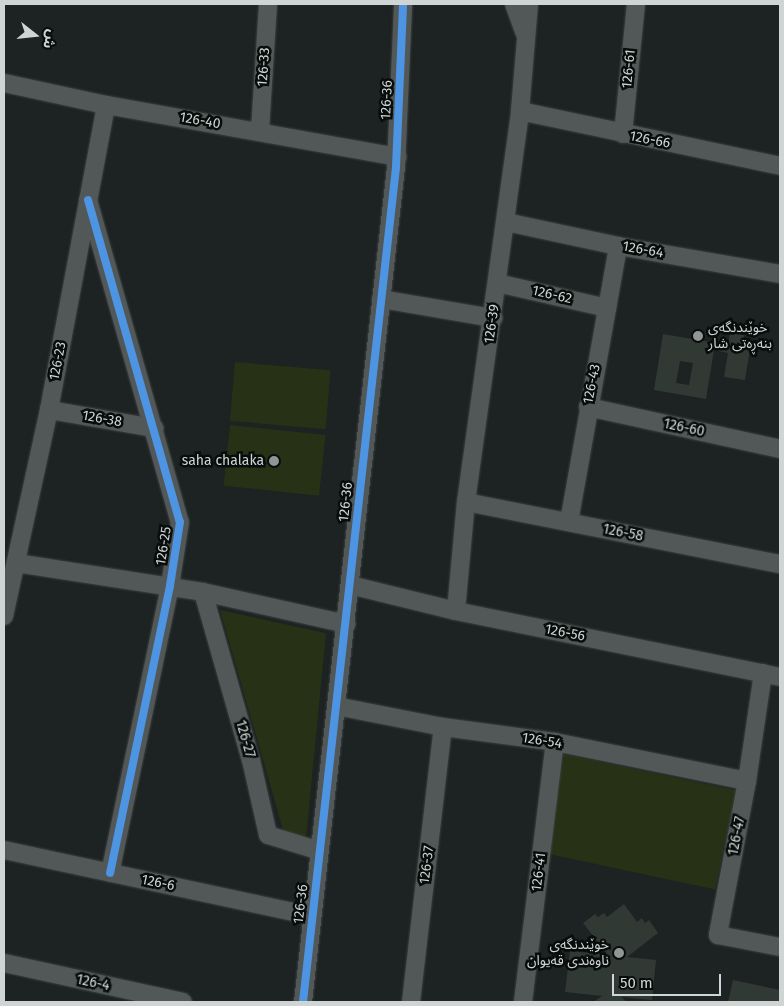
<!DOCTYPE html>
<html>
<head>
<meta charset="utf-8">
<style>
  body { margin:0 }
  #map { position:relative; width:784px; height:1006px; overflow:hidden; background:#1d2222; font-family:"Fira Sans","Noto Sans Arabic",sans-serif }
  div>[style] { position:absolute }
  .green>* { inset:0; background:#273116; transform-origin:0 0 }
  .building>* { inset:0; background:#313935 }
  .roads { filter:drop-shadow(0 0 1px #3b3f3f) drop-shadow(0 0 1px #3b3f3f) }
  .minor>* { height:18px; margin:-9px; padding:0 9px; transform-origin:9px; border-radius:9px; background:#525857 }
  .cycleway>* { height:8px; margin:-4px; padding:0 4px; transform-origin:4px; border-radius:4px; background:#4d94e3 }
  .dots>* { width:14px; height:14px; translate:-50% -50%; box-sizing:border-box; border:2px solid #080d0c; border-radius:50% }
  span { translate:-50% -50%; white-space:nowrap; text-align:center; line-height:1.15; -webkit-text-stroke:5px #080d0c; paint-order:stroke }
  .street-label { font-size:14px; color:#ced5d4 }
  .poi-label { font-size:14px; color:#ced5d4 }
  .left { translate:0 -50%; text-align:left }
  .right { translate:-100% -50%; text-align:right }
  .frame { position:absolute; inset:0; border:5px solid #ced5d4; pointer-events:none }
  .north { position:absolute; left:10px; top:10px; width:50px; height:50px; -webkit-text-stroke:4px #080d0c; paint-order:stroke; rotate:106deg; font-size:14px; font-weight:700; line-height:20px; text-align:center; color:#ced5d4 }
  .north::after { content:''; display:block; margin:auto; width:18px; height:22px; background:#ced5d4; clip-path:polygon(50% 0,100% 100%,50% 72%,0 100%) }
  .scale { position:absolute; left:612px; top:974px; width:109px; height:22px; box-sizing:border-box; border:2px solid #ced5d4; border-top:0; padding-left:6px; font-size:15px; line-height:18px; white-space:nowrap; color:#ced5d4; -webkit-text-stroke:4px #080d0c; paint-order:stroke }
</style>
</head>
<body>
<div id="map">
  <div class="green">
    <i style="left:235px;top:362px;width:96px;height:59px;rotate:5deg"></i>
    <i style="left:230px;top:425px;width:96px;height:61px;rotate:6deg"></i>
    <i style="clip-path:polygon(220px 610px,326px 633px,306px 838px,284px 833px)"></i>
    <i style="left:564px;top:754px;width:176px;height:101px;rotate:12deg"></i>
  </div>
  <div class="building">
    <i style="clip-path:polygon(evenodd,731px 328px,745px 331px,742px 348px,750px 349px,745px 380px,724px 377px,728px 353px,714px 350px,706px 399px,654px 390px,663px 334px,728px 345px,731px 328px,680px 361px,693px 363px,689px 385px,676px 383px,680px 361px)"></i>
    <i style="clip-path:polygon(624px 904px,637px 922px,642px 918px,645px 923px,649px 920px,658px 933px,627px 957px,656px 960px,652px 1000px,622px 997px,626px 1002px,593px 1002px,602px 996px,565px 992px,570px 951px,608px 955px,583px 923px,595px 914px,598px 917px,604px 913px,607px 917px)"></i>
    <i style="clip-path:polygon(733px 980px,780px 990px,780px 1002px,728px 1002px)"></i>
  </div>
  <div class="roads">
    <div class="minor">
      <i style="left:514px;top:4px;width:30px;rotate:70deg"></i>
      <i style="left:4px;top:83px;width:104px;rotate:12.2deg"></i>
      <i style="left:106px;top:105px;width:296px;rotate:10.1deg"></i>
      <i style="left:520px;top:111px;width:266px;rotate:11.9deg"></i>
      <i style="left:260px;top:131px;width:127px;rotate:-86.4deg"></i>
      <i style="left:623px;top:134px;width:131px;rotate:-84.3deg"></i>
      <i style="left:88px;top:200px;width:335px;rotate:74.1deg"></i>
      <i style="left:180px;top:522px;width:65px;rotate:98.9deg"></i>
      <i style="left:170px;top:586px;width:293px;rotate:101.8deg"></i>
      <i style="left:506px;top:222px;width:115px;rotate:12.1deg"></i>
      <i style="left:618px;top:246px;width:164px;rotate:9.8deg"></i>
      <i style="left:497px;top:283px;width:113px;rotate:12.8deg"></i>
      <i style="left:381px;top:299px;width:114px;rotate:9.6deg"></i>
      <i style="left:588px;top:407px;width:197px;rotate:12.3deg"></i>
      <i style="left:49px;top:410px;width:107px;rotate:9.7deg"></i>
      <i style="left:466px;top:502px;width:320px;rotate:11.2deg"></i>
      <i style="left:569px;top:522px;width:280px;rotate:-79.9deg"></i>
      <i style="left:16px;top:563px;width:189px;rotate:8.8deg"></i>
      <i style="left:203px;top:592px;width:147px;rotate:12.6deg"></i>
      <i style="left:350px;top:585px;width:109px;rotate:13.8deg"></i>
      <i style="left:456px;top:611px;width:331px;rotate:11.5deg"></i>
      <i style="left:203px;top:592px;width:175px;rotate:74.1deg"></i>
      <i style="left:251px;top:760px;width:77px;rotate:77.2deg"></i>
      <i style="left:268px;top:835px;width:54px;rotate:17.1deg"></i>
      <i style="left:456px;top:611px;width:109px;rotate:-84.8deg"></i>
      <i style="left:466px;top:502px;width:395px;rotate:-82.1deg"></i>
      <i style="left:520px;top:111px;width:107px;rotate:-85.2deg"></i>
      <i style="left:4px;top:616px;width:211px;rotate:-77.7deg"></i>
      <i style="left:49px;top:410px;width:310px;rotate:-79.4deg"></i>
      <i style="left:763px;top:673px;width:109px;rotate:98.4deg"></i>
      <i style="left:747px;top:781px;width:157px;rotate:100.7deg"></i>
      <i style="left:718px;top:935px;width:63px;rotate:11deg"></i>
      <i style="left:336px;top:706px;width:109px;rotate:11.1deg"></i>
      <i style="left:443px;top:727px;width:113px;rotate:7.6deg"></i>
      <i style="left:555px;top:742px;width:196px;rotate:11.5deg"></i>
      <i style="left:4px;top:850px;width:315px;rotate:12.1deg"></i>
      <i style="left:4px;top:963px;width:183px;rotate:12.3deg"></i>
      <i style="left:303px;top:1002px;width:840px;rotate:-83.64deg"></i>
      <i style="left:396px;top:167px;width:163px;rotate:-87.5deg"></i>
      <i style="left:411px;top:1002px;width:277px;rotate:-83.4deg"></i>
      <i style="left:523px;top:1002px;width:262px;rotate:-83deg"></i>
    </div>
  </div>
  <div class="cycleway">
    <i style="left:88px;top:200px;width:335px;rotate:74.1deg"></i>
    <i style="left:180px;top:522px;width:65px;rotate:98.9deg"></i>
    <i style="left:170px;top:586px;width:293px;rotate:101.8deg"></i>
    <i style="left:303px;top:1002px;width:840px;rotate:-83.64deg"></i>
    <i style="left:396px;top:167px;width:163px;rotate:-87.5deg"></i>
  </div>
  <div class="dots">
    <i style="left:698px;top:336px;background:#909696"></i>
    <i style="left:274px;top:461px;background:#909696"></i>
    <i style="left:619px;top:953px;background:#909696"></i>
  </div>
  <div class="street-label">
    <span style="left:264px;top:67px;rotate:-86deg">126-33</span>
    <span style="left:629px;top:69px;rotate:-84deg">126-61</span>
    <span style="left:387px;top:100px;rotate:-87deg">126-36</span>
    <span style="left:200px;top:121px;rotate:10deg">126-40</span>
    <span style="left:650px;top:140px;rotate:11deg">126-66</span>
    <span style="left:643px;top:250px;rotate:10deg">126-64</span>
    <span style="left:552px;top:295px;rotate:13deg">126-62</span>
    <span style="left:492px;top:324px;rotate:-82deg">126-39</span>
    <span style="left:58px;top:361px;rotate:-79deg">126-23</span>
    <span style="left:592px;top:384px;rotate:-79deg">126-43</span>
    <span style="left:102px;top:419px;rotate:10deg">126-38</span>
    <span style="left:684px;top:428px;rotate:12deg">126-60</span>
    <span style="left:346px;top:502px;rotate:-84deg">126-36</span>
    <span style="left:623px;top:533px;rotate:11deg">126-58</span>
    <span style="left:164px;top:546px;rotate:-81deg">126-25</span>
    <span style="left:565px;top:633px;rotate:11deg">126-56</span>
    <span style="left:245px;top:739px;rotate:74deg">126-27</span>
    <span style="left:542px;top:741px;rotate:9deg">126-54</span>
    <span style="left:737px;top:836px;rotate:-79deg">126-47</span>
    <span style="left:427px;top:865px;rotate:-83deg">126-37</span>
    <span style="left:539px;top:872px;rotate:-83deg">126-41</span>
    <span style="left:158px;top:883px;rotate:12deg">126-6</span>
    <span style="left:301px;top:904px;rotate:-83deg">126-36</span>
    <span style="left:93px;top:983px;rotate:12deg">126-4</span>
  </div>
  <div class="poi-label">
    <span class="left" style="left:708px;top:336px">خوێندنگەی<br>بنەڕەتی شار</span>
    <span class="right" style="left:264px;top:461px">saha chalaka</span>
    <span class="right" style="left:609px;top:953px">خوێندنگەی<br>ناوەندی قەیوان</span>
  </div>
  <div class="frame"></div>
  <div class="north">ش</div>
  <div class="scale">50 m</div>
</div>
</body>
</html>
